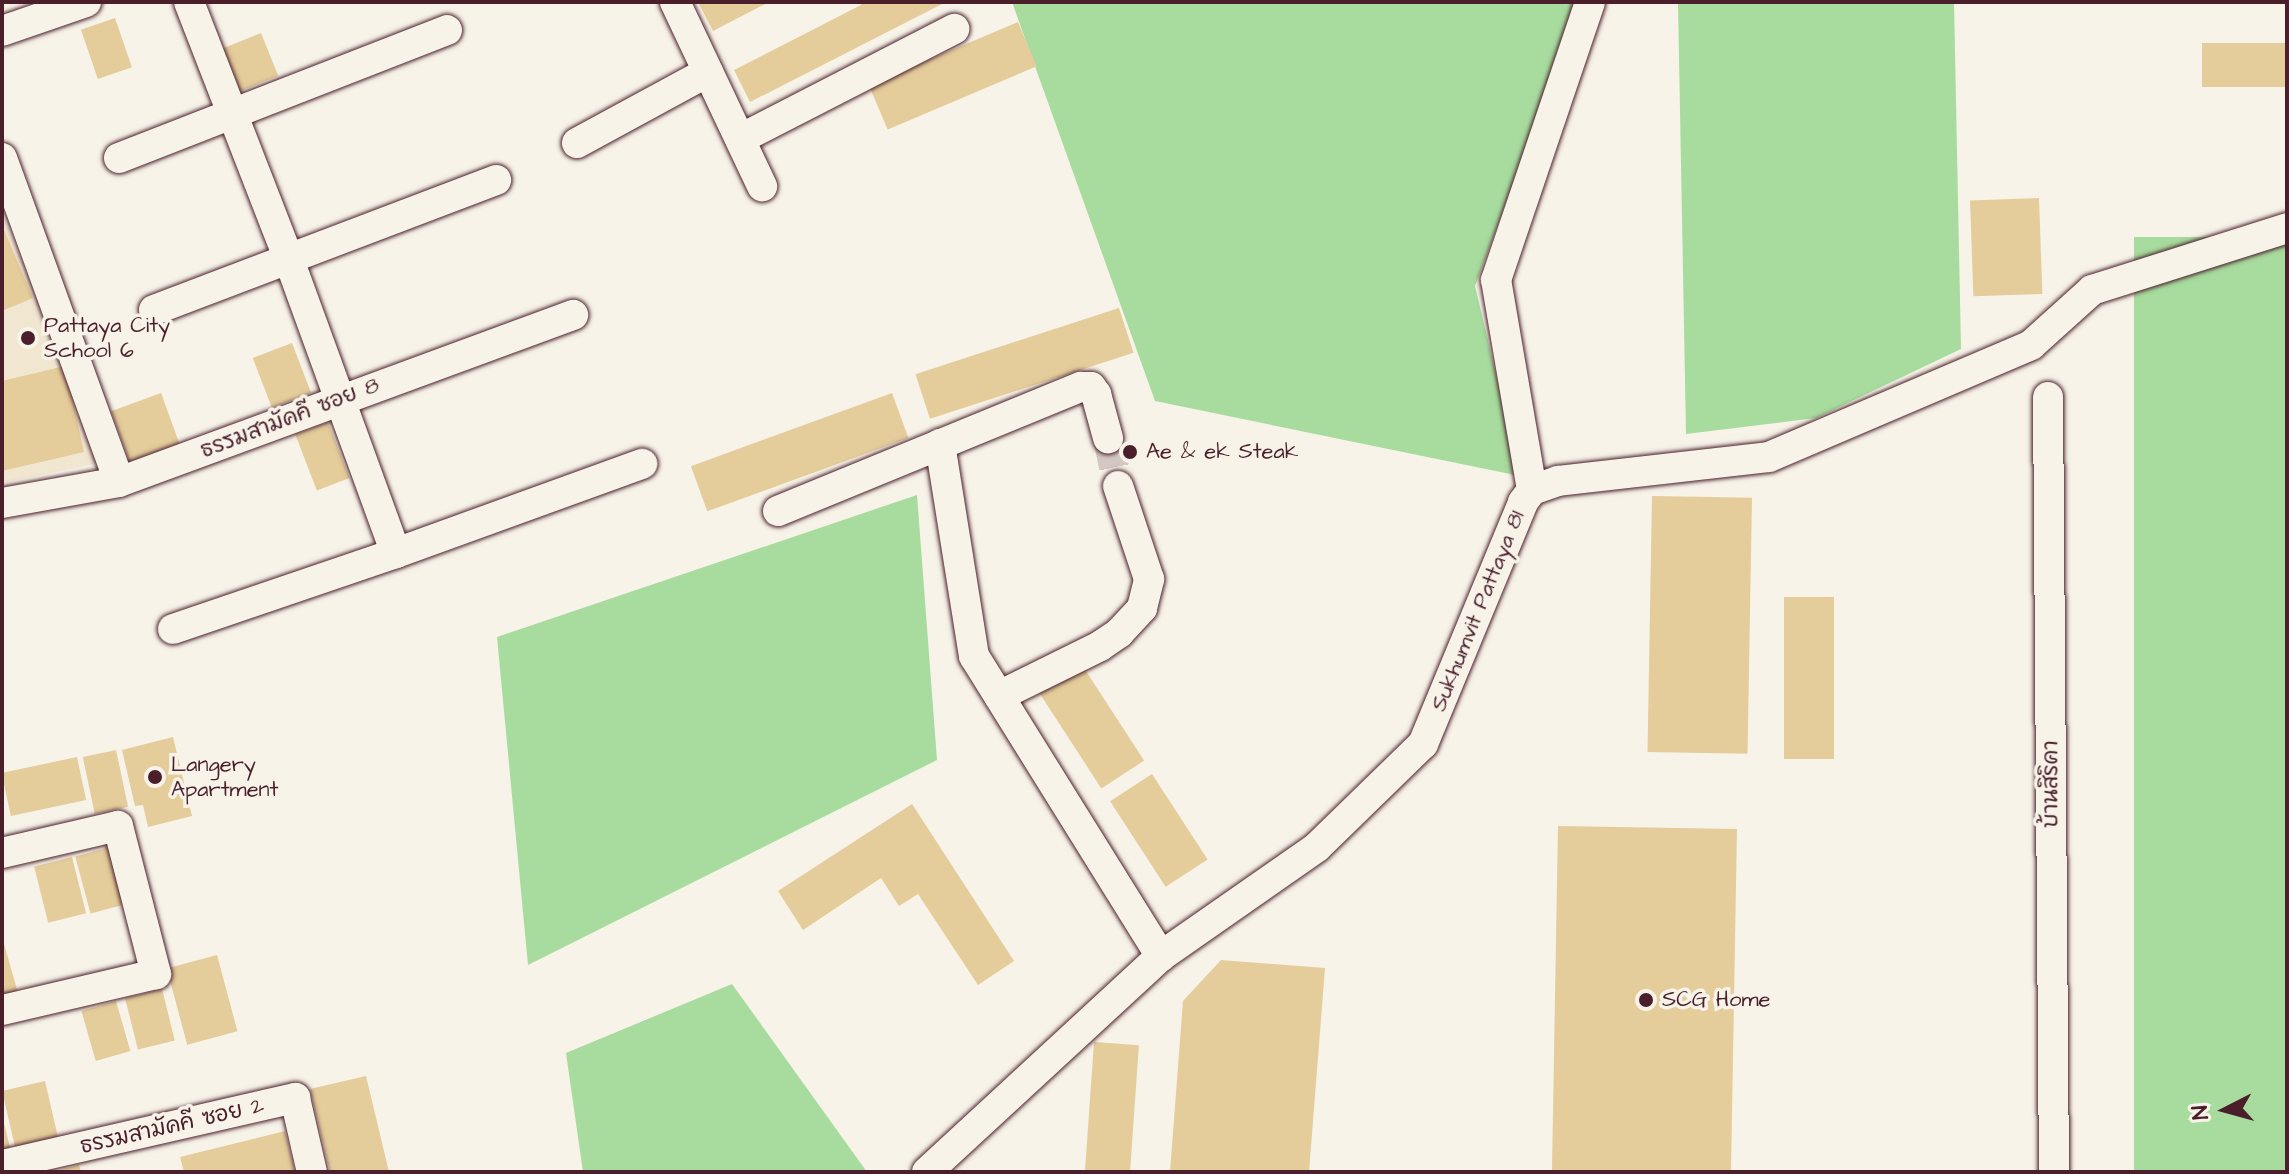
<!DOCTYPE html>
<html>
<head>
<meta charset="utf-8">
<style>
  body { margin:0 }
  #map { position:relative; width:2289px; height:1174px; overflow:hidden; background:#f7f3e8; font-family:"Architects Daughter","Playpen Sans Thai",sans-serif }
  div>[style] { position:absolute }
  .built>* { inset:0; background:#f1e7d1 }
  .green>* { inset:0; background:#a7dc9e; transform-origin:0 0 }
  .building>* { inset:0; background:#e4cc9b; transform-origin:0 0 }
  .minor-tunnel>* { height:30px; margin-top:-15px; transform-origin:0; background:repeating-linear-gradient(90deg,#d4c9c2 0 30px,transparent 0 45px) }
  .roads { filter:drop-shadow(0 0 2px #4a1f2b) drop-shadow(0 0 2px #4a1f2b) }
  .minor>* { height:30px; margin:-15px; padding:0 15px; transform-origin:15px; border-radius:15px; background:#f7f3e8 }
  .dots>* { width:22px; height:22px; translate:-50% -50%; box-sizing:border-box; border:4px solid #f7f3e8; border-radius:50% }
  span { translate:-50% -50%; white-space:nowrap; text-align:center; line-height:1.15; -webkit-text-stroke:7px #f7f3e8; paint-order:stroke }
  .poi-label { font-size:22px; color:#4a1f2b }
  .left { translate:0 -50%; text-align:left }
  .street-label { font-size:22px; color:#4a1f2b }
  .frame { position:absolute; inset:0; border:4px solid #4a1f2b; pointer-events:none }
  .north { position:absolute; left:2185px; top:1070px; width:80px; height:80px; -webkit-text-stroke:6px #f7f3e8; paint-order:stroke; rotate:264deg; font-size:22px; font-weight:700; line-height:32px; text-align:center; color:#4a1f2b }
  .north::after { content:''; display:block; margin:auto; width:28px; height:36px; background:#4a1f2b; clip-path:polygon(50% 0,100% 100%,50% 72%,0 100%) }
</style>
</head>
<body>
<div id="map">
  <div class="built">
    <i style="clip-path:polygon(2px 214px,104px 462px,2px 483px)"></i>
  </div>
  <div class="green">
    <i style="clip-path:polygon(1012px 2px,1581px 2px,1475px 286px,1520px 476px,1155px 401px)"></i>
    <i style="clip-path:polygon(1678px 2px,1954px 2px,1961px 349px,1816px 418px,1686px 434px)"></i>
    <i style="left:2287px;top:237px;width:935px;height:153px;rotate:90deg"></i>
    <i style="clip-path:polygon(917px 495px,937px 760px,528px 965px,497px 637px)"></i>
    <i style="clip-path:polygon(732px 984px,867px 1172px,583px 1172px,566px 1053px)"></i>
  </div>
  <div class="building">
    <i style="clip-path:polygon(698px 2px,769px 2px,713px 31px)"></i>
    <i style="clip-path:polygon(860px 2px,946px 2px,750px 102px,734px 70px,861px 5px)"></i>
    <i style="left:115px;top:18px;width:52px;height:36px;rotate:71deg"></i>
    <i style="left:1018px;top:22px;width:48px;height:162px;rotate:67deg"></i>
    <i style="left:261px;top:33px;width:46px;height:47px;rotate:68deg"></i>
    <i style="left:2287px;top:43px;width:44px;height:85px;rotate:90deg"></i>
    <i style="left:2039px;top:198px;width:96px;height:69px;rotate:88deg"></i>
    <i style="clip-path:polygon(2px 225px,33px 298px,2px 311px)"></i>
    <i style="left:1119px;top:308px;width:47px;height:214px;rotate:72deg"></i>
    <i style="left:292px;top:343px;width:53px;height:42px;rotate:69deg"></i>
    <i style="clip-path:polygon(65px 366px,84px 452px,2px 471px,2px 381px)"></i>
    <i style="left:161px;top:393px;width:59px;height:53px;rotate:70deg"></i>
    <i style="left:892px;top:393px;width:48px;height:214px;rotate:70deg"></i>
    <i style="left:328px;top:422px;width:60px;height:35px;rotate:69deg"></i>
    <i style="left:1652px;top:496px;width:100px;height:256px;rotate:1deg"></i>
    <i style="left:1784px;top:597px;width:50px;height:162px"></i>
    <i style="left:1082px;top:665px;width:114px;height:51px;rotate:57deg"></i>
    <i style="clip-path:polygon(173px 737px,192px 816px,148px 827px,143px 805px,135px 806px,122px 750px)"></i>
    <i style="left:116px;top:750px;width:58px;height:34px;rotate:78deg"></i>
    <i style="left:77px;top:757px;width:44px;height:77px;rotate:78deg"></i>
    <i style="left:1152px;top:774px;width:102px;height:50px;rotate:57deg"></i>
    <i style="clip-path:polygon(912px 804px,1014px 961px,978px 985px,918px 894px,899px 906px,881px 878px,803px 930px,778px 891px)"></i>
    <i style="left:1558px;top:826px;width:179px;height:346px;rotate:1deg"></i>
    <i style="left:111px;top:847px;width:59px;height:37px;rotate:75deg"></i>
    <i style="left:72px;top:857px;width:58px;height:39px;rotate:76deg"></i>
    <i style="clip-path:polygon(2px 937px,18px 993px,2px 997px)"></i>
    <i style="left:217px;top:955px;width:79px;height:52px;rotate:75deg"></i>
    <i style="clip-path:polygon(1221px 960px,1325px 968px,1309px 1172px,1170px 1172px,1183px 1001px)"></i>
    <i style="left:162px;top:989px;width:53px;height:38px;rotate:76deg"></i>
    <i style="left:116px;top:1001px;width:52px;height:36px;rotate:74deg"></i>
    <i style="left:1094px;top:1042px;width:45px;height:130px;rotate:4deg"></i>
    <i style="clip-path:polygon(366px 1076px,389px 1172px,330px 1172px,310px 1089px)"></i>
    <i style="left:45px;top:1081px;width:62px;height:44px;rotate:77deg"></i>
    <i style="clip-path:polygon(2px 1115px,11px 1151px,2px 1153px)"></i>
    <i style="clip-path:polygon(285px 1131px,295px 1172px,184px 1172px,180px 1157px)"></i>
    <i style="clip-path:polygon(79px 1165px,81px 1172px,56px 1172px,56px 1171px)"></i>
  </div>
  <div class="minor-tunnel">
    <i style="left:1108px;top:438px;width:49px;rotate:78.2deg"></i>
  </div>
  <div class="roads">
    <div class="minor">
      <i style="left:189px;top:2px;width:274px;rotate:68.8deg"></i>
      <i style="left:288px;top:257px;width:315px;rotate:70deg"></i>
      <i style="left:675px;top:2px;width:204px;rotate:64.7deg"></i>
      <i style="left:2px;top:31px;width:89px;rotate:-19deg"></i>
      <i style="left:740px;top:139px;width:241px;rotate:-27.2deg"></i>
      <i style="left:577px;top:143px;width:149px;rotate:-28.5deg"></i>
      <i style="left:2px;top:158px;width:344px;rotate:70.1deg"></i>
      <i style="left:119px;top:158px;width:352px;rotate:-21.3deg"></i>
      <i style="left:154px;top:310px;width:366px;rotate:-20.8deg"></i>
      <i style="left:2048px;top:397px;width:775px;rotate:89.56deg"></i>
      <i style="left:940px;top:444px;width:215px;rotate:80.9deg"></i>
      <i style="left:974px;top:656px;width:354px;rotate:58.1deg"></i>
      <i style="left:1532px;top:490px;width:213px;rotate:-99.7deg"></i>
      <i style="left:1496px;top:280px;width:293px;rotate:-71.3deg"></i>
      <i style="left:2px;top:503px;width:119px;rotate:-10.2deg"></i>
      <i style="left:119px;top:482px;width:484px;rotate:-20.2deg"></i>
      <i style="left:778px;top:511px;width:327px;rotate:-22.3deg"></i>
      <i style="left:1081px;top:387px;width:10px"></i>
      <i style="left:1091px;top:387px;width:9px;rotate:54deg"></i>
      <i style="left:1096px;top:394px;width:46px;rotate:74.7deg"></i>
      <i style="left:173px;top:629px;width:236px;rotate:-18.8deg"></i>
      <i style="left:396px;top:553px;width:262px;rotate:-19.9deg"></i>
      <i style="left:999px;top:696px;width:113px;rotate:-26.3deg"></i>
      <i style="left:1100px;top:646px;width:23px;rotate:-34deg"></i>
      <i style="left:1119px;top:633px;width:34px;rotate:-47deg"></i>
      <i style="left:1142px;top:608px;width:30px;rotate:-76deg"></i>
      <i style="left:1149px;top:579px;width:98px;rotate:-108.4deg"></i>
      <i style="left:2px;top:853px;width:119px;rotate:-13.1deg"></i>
      <i style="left:118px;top:826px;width:153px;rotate:75.6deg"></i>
      <i style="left:156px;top:974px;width:158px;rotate:166.8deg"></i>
      <i style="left:2px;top:1165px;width:301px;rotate:-12.9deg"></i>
      <i style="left:295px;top:1098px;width:76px;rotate:77.1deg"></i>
      <i style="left:927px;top:1172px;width:318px;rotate:-42.7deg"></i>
      <i style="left:1161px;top:956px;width:190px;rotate:-34.9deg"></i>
      <i style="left:1317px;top:847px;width:148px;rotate:-44.2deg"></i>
      <i style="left:1423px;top:744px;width:262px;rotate:-67.5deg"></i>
      <i style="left:1523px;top:502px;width:15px;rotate:-53deg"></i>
      <i style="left:1532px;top:490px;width:28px;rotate:-19deg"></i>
      <i style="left:1558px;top:481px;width:212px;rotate:-6.5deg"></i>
      <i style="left:1769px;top:457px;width:285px;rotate:-23.1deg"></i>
      <i style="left:2031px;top:345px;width:82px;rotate:-42deg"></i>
      <i style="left:2092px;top:290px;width:205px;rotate:-17.6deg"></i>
    </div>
  </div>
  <div class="dots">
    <i style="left:28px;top:338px;background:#4a1f2b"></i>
    <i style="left:1130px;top:452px;background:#4a1f2b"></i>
    <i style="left:155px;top:777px;background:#4a1f2b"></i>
    <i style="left:1646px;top:1000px;background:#4a1f2b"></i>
  </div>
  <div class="poi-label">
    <span class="left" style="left:44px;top:338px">Pattaya City<br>School 6</span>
    <span class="left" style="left:1146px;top:452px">Ae &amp; ek Steak</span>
    <span class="left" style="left:171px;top:777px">Langery<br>Apartment</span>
    <span class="left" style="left:1662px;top:1000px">SCG Home</span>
  </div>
  <div class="street-label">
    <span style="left:290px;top:418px;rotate:-21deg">ธรรมสามัคคี ซอย 8</span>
    <span style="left:1478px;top:611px;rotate:-68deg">Sukhumvit Pattaya 81</span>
    <span style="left:2051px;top:784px;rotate:-90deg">บ้านสิริคา</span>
    <span style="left:172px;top:1126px;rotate:-13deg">ธรรมสามัคคี ซอย 2</span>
  </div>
  <div class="frame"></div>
  <div class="north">N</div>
</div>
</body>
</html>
